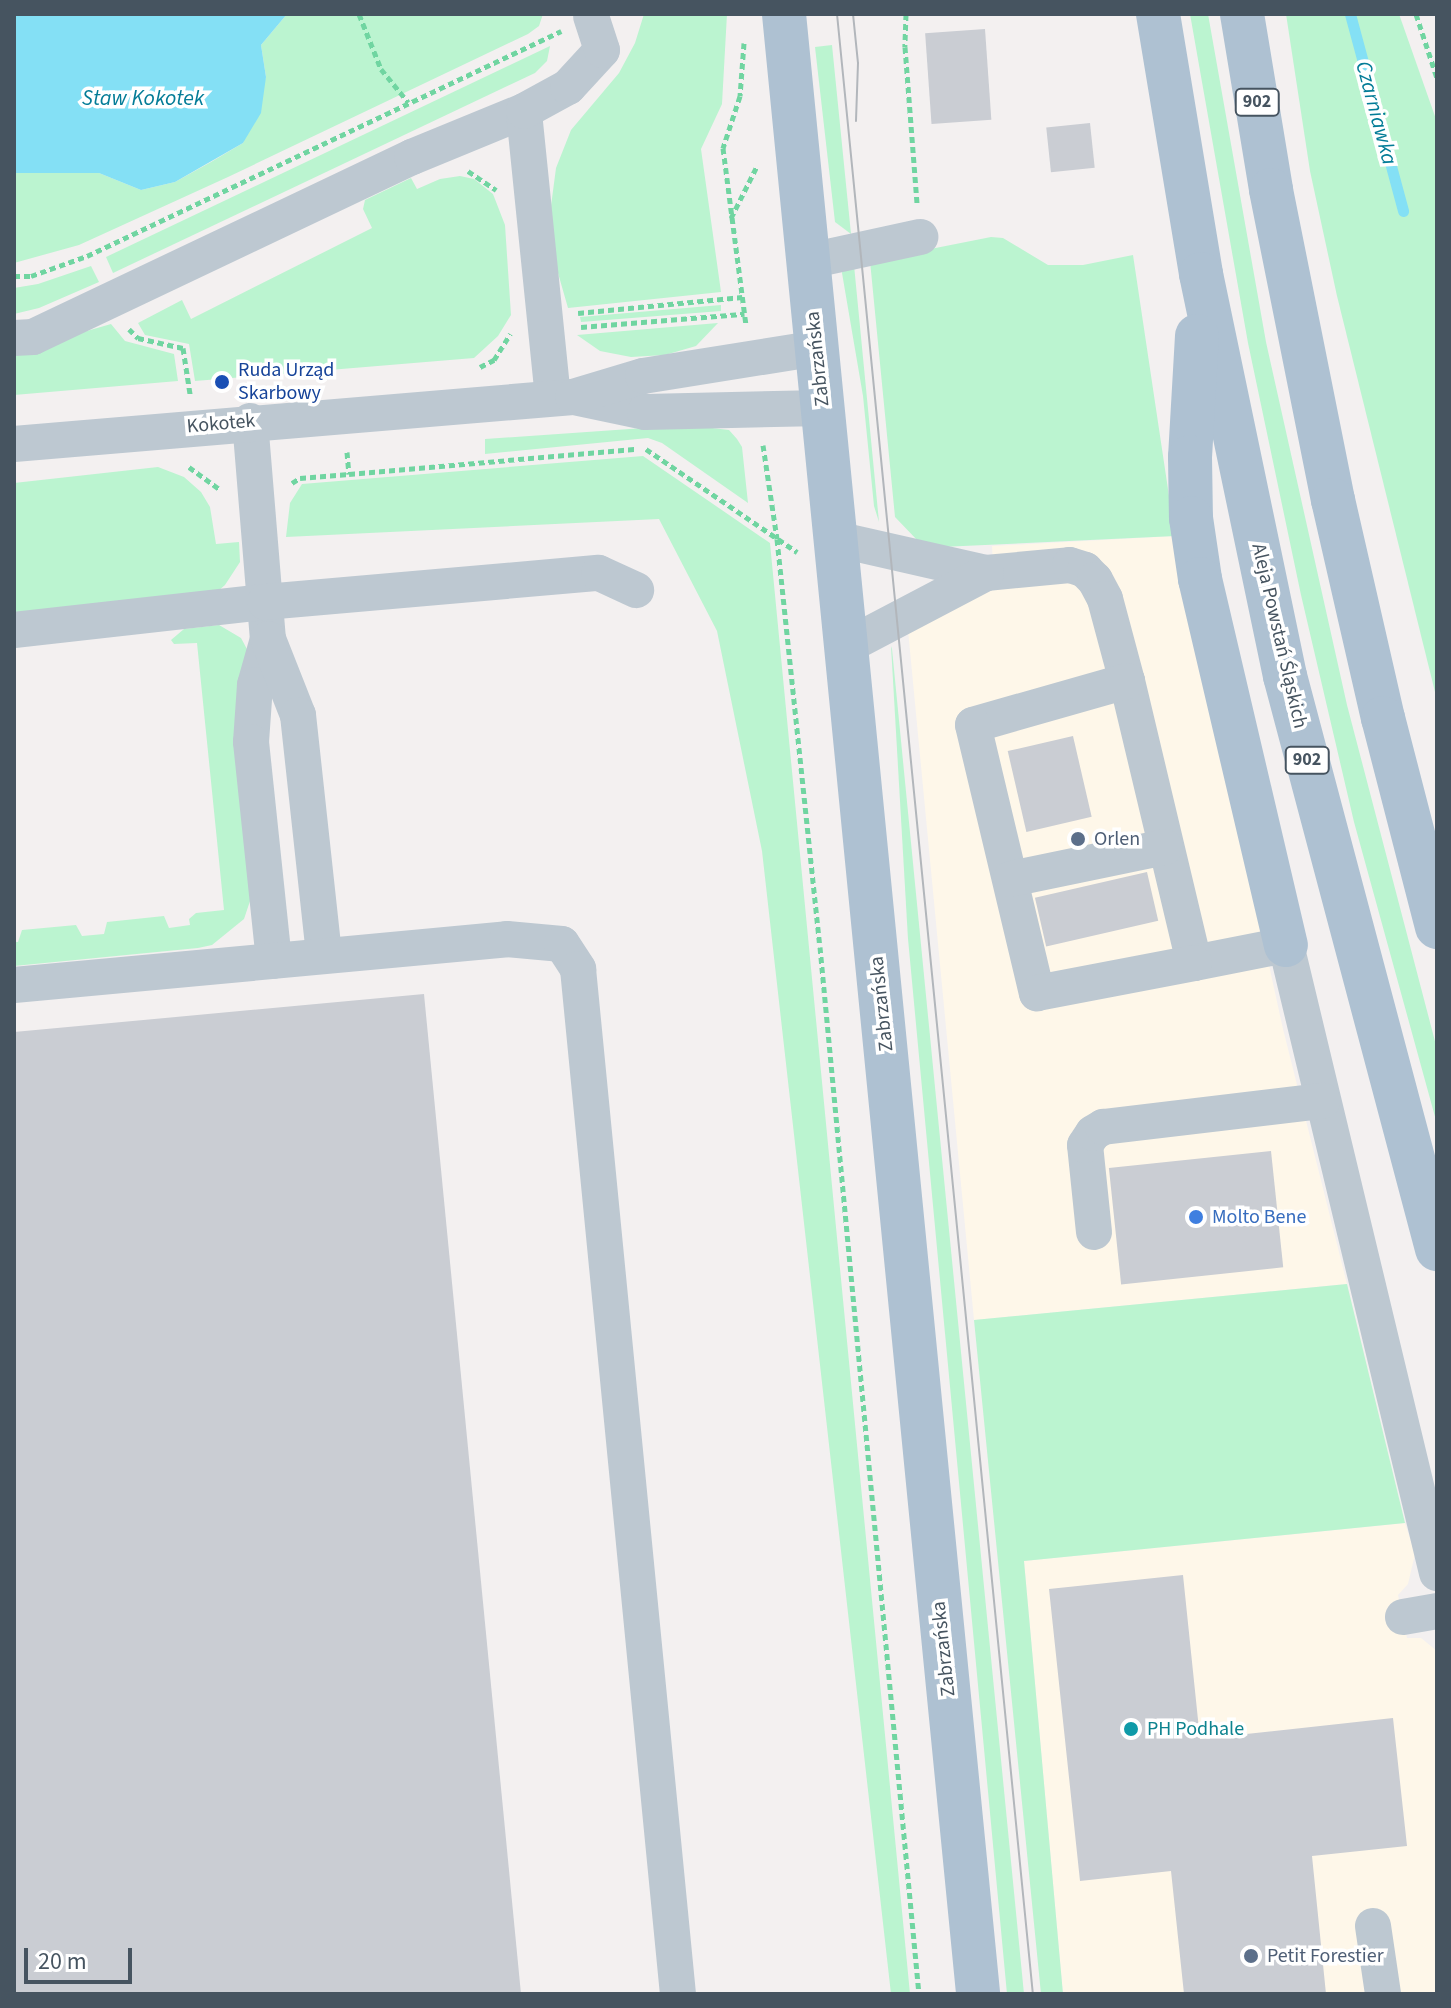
<!DOCTYPE html>
<html>
<head>
<meta charset="utf-8">
<style>
  body { margin:0 }
  #map { position:relative; width:1451px; height:2008px; overflow:hidden; background:#f3f0f0; font-family:"Source Sans 3",sans-serif }
  div>[style] { position:absolute }
  .commercial>* { inset:0; background:#fef7e9 }
  .green>* { inset:0; background:#bbf4d0 }
  .water>* { inset:0; background:#84e0f5 }
  .stream>* { height:11px; margin:-5.5px; padding:0 5.5px; transform-origin:5.5px; border-radius:5.5px; background:#84e0f5 }
  .building>* { inset:0; background:#cacdd3; transform-origin:0 0 }
  .path>* { height:5px; margin-top:-2.5px; transform-origin:0; background:repeating-linear-gradient(90deg,#70d5a1 0 6px,transparent 0 10px) }
  .minor>* { height:36px; margin:-18px; padding:0 18px; transform-origin:18px; border-radius:18px; background:#bdc8d1 }
  .major>* { height:44px; margin:-22px; padding:0 22px; transform-origin:22px; border-radius:22px; background:#aec1d2 }
  .tram>* { height:2px; margin:-1px; padding:0 1px; transform-origin:1px; border-radius:1px; background:#b2b6bb }
  .dots>* { width:22px; height:22px; translate:-50% -50%; box-sizing:border-box; border:4px solid #fff; border-radius:50% }
  span { translate:-50% -50%; white-space:nowrap; text-align:center; line-height:1.15; -webkit-text-stroke:7px #fff; paint-order:stroke }
  .shield-label span { padding:2px 6px; background:#fff; border:2px solid; border-radius:6px; -webkit-text-stroke-width:0 }
  .shield-label { font-size:18px; color:#465460; font-weight:700 }
  .street-label { font-size:20px; color:#465460 }
  .transit-label { font-size:20px; color:#164399 }
  .left { translate:0 -50%; text-align:left }
  .service-label { font-size:20px; color:#4e5e75 }
  .shop-label { font-size:20px; color:#366cbe }
  .culture-label { font-size:20px; color:#0d838f }
  .water-label { font-size:22px; color:#037c97; font-style:italic }
  .frame { position:absolute; inset:0; border:16px solid #465460; pointer-events:none }
  .scale { position:absolute; left:24px; top:1948px; width:108px; height:36px; box-sizing:border-box; border:4px solid #465460; border-top:0; padding-left:10px; font-size:24px; line-height:28px; white-space:nowrap; color:#465460; -webkit-text-stroke:6px #fff; paint-order:stroke }
</style>
</head>
<body>
<div id="map">
  <div class="commercial">
    <i style="clip-path:polygon(1175px 536px,1283px 1029px,1347px 1284px,974px 1320px,908px 630px,994px 583px,992px 546px)"></i>
    <i style="clip-path:polygon(1405px 1523px,1415px 1554px,1408px 1584px,1398px 1595px,1407px 1638px,1421px 1638px,1437px 1651px,1437px 1994px,1063px 1994px,1024px 1561px)"></i>
  </div>
  <div class="green">
    <i style="clip-path:polygon(287px 14px,543px 14px,539px 26px,528px 34px,228px 177px,79px 245px,14px 263px,14px 173px,99px 173px,141px 190px,175px 182px,211px 162px,243px 143px,266px 77px,261px 45px)"></i>
    <i style="clip-path:polygon(644px 14px,727px 14px,722px 104px,701px 149px,721px 292px,568px 308px,554px 259px,551px 206px,556px 168px,571px 130px,619px 73px,635px 43px)"></i>
    <i style="clip-path:polygon(1190px 14px,1208px 14px,1266px 342px,1347px 705px,1437px 1049px,1437px 1124px,1354px 822px,1301px 595px,1248px 343px)"></i>
    <i style="clip-path:polygon(1286px 14px,1399px 14px,1437px 122px,1437px 700px,1337px 296px,1310px 171px)"></i>
    <i style="clip-path:polygon(832px 45px,851px 234px,835px 222px,815px 47px)"></i>
    <i style="clip-path:polygon(550px 46px,547px 61px,535px 73px,113px 273px,106px 257px)"></i>
    <i style="clip-path:polygon(460px 176px,474px 179px,493px 194px,505px 225px,511px 315px,498px 336px,474px 358px,195px 381px,189px 344px,145px 335px,138px 323px,182px 300px,191px 319px,372px 228px,363px 209px,365px 200px,411px 178px,417px 189px,440px 179px)"></i>
    <i style="clip-path:polygon(991px 237px,1003px 238px,1048px 265px,1083px 265px,1133px 255px,1175px 536px,941px 547px,918px 541px,895px 517px,870px 261px)"></i>
    <i style="clip-path:polygon(854px 265px,879px 522px,874px 506px,863px 396px,842px 273px,843px 267px)"></i>
    <i style="clip-path:polygon(91px 266px,99px 282px,39px 308px,14px 314px,14px 288px,38px 284px)"></i>
    <i style="clip-path:polygon(721px 305px,721px 311px,581px 322px,580px 317px)"></i>
    <i style="clip-path:polygon(718px 323px,696px 346px,665px 355px,631px 357px,600px 351px,577px 335px)"></i>
    <i style="clip-path:polygon(111px 324px,125px 341px,174px 354px,178px 381px,14px 395px,14px 352px)"></i>
    <i style="clip-path:polygon(687px 425px,729px 430px,737px 439px,742px 447px,748px 503px,662px 443px,648px 438px,485px 454px,485px 439px)"></i>
    <i style="clip-path:polygon(643px 456px,770px 543px,910px 1994px,891px 1994px,762px 851px,717px 631px,659px 519px,286px 537px,290px 503px,302px 484px)"></i>
    <i style="clip-path:polygon(158px 467px,184px 477px,201px 492px,210px 507px,216px 544px,239px 542px,240px 562px,225px 585px,218px 591px,14px 613px,14px 483px)"></i>
    <i style="clip-path:polygon(219px 625px,241px 638px,248px 651px,251px 898px,244px 919px,212px 945px,198px 948px,14px 966px,14px 942px,18px 942px,22px 930px,76px 925px,82px 936px,104px 934px,107px 922px,164px 916px,169px 928px,190px 925px,189px 919px,196px 913px,224px 910px,197px 643px,174px 644px,171px 640px,184px 629px)"></i>
    <i style="clip-path:polygon(891px 646px,892px 649px,1024px 1994px,1007px 1994px,908px 939px)"></i>
    <i style="clip-path:polygon(1347px 1284px,1405px 1523px,1024px 1561px,1063px 1994px,1041px 1994px,974px 1320px)"></i>
  </div>
  <div class="water">
    <i style="clip-path:polygon(14px 14px,287px 14px,261px 45px,266px 77px,261px 113px,243px 143px,175px 182px,141px 190px,99px 173px,14px 173px)"></i>
  </div>
  <div class="stream">
    <i style="left:1350px;top:14px;width:204px;rotate:74.9deg"></i>
  </div>
  <div class="building">
    <i style="left:985px;top:29px;width:91px;height:60px;rotate:86deg"></i>
    <i style="left:1090px;top:123px;width:45px;height:44px;rotate:84deg"></i>
    <i style="left:1073px;top:736px;width:83px;height:67px;rotate:77deg"></i>
    <i style="left:1147px;top:872px;width:50px;height:115px;rotate:77deg"></i>
    <i style="clip-path:polygon(424px 994px,521px 1994px,14px 1994px,14px 1032px)"></i>
    <i style="left:1271px;top:1151px;width:117px;height:163px;rotate:84deg"></i>
    <i style="clip-path:polygon(1183px 1575px,1200px 1739px,1393px 1718px,1407px 1846px,1312px 1856px,1326px 1994px,1184px 1994px,1171px 1871px,1080px 1881px,1049px 1589px)"></i>
  </div>
  <div class="path">
    <i style="left:359px;top:14px;width:59px;rotate:68.2deg"></i>
    <i style="left:381px;top:69px;width:43px;rotate:50.7deg"></i>
    <i style="left:906px;top:14px;width:33px;rotate:92deg"></i>
    <i style="left:905px;top:47px;width:157px;rotate:85.6deg"></i>
    <i style="left:1416px;top:14px;width:67px;rotate:71.8deg"></i>
    <i style="left:744px;top:43px;width:53px;rotate:94.3deg"></i>
    <i style="left:740px;top:96px;width:55px;rotate:108.1deg"></i>
    <i style="left:723px;top:148px;width:177px;rotate:82.6deg"></i>
    <i style="left:468px;top:171px;width:34px;rotate:34deg"></i>
    <i style="left:731px;top:218px;width:58px;rotate:-63.4deg"></i>
    <i style="left:14px;top:276px;width:17px"></i>
    <i style="left:31px;top:276px;width:59px;rotate:-19.7deg"></i>
    <i style="left:87px;top:256px;width:525px;rotate:-25.39deg"></i>
    <i style="left:578px;top:313px;width:165px;rotate:-5.6deg"></i>
    <i style="left:581px;top:327px;width:164px;rotate:-4.6deg"></i>
    <i style="left:129px;top:329px;width:13px;rotate:45deg"></i>
    <i style="left:138px;top:338px;width:46px;rotate:12.5deg"></i>
    <i style="left:183px;top:348px;width:47px;rotate:81.3deg"></i>
    <i style="left:480px;top:367px;width:16px;rotate:-27deg"></i>
    <i style="left:494px;top:360px;width:31px;rotate:-58deg"></i>
    <i style="left:763px;top:445px;width:95px;rotate:81.5deg"></i>
    <i style="left:777px;top:539px;width:410px;rotate:84deg"></i>
    <i style="left:820px;top:947px;width:1052px;rotate:84.6deg"></i>
    <i style="left:646px;top:449px;width:183px;rotate:34.3deg"></i>
    <i style="left:347px;top:452px;width:22px;rotate:85deg"></i>
    <i style="left:349px;top:474px;width:289px;rotate:-5deg"></i>
    <i style="left:189px;top:467px;width:37px;rotate:36deg"></i>
    <i style="left:292px;top:483px;width:9px;rotate:-32deg"></i>
    <i style="left:300px;top:478px;width:49px;rotate:-4.7deg"></i>
  </div>
  <div class="minor">
    <i style="left:809px;top:261px;width:114px;rotate:-12.2deg"></i>
    <i style="left:14px;top:338px;width:19px;rotate:-3deg"></i>
    <i style="left:33px;top:337px;width:420px;rotate:-25.4deg"></i>
    <i style="left:412px;top:157px;width:121px;rotate:-22.3deg"></i>
    <i style="left:553px;top:398px;width:288px;rotate:-95.8deg"></i>
    <i style="left:524px;top:111px;width:50px;rotate:-28.6deg"></i>
    <i style="left:568px;top:87px;width:50px;rotate:-47.4deg"></i>
    <i style="left:602px;top:50px;width:35px;rotate:-108deg"></i>
    <i style="left:578px;top:398px;width:68px;rotate:11.8deg"></i>
    <i style="left:645px;top:412px;width:178px;rotate:-1.3deg"></i>
    <i style="left:250px;top:421px;width:219px;rotate:85.3deg"></i>
    <i style="left:268px;top:639px;width:48px;rotate:105.8deg"></i>
    <i style="left:255px;top:685px;width:57px;rotate:94deg"></i>
    <i style="left:251px;top:742px;width:220px;rotate:84deg"></i>
    <i style="left:14px;top:444px;width:561px;rotate:-4.81deg"></i>
    <i style="left:573px;top:397px;width:73px;rotate:-16.7deg"></i>
    <i style="left:643px;top:376px;width:176px;rotate:-9.1deg"></i>
    <i style="left:836px;top:539px;width:154px;rotate:12.8deg"></i>
    <i style="left:986px;top:573px;width:84px;rotate:-5.4deg"></i>
    <i style="left:1070px;top:565px;width:16px;rotate:18deg"></i>
    <i style="left:1085px;top:570px;width:14px;rotate:45deg"></i>
    <i style="left:1095px;top:580px;width:21px;rotate:62deg"></i>
    <i style="left:1105px;top:599px;width:85px;rotate:75deg"></i>
    <i style="left:1127px;top:681px;width:290px;rotate:76.6deg"></i>
    <i style="left:1194px;top:963px;width:94px;rotate:-11.1deg"></i>
    <i style="left:1286px;top:945px;width:646px;rotate:76.48deg"></i>
    <i style="left:14px;top:630px;width:253px;rotate:-6.4deg"></i>
    <i style="left:265px;top:602px;width:335px;rotate:-5deg"></i>
    <i style="left:599px;top:573px;width:41px;rotate:24.7deg"></i>
    <i style="left:268px;top:639px;width:82px;rotate:68.5deg"></i>
    <i style="left:298px;top:715px;width:242px;rotate:83.8deg"></i>
    <i style="left:847px;top:646px;width:157px;rotate:-27.7deg"></i>
    <i style="left:1127px;top:681px;width:160px;rotate:164.1deg"></i>
    <i style="left:973px;top:725px;width:276px;rotate:76.6deg"></i>
    <i style="left:1037px;top:993px;width:160px;rotate:-10.8deg"></i>
    <i style="left:1011px;top:879px;width:157px;rotate:-11.7deg"></i>
    <i style="left:14px;top:985px;width:495px;rotate:-5.3deg"></i>
    <i style="left:507px;top:939px;width:55px;rotate:5.2deg"></i>
    <i style="left:562px;top:944px;width:30px;rotate:57deg"></i>
    <i style="left:578px;top:969px;width:1030px;rotate:84.43deg"></i>
    <i style="left:1094px;top:1232px;width:87px;rotate:-95.9deg"></i>
    <i style="left:1085px;top:1145px;width:14px;rotate:-56deg"></i>
    <i style="left:1093px;top:1133px;width:12px;rotate:-31deg"></i>
    <i style="left:1103px;top:1127px;width:221px;rotate:-6.8deg"></i>
    <i style="left:1403px;top:1617px;width:35px;rotate:-10deg"></i>
    <i style="left:1373px;top:1926px;width:69px;rotate:81.6deg"></i>
  </div>
  <div class="major">
    <i style="left:784px;top:14px;width:1989px;rotate:84.4deg"></i>
    <i style="left:1158px;top:14px;width:264px;rotate:80.6deg"></i>
    <i style="left:1201px;top:274px;width:411px;rotate:78.2deg"></i>
    <i style="left:1285px;top:676px;width:593px;rotate:75.14deg"></i>
    <i style="left:1242px;top:14px;width:178px;rotate:80.6deg"></i>
    <i style="left:1271px;top:190px;width:316px;rotate:78.7deg"></i>
    <i style="left:1333px;top:500px;width:224px;rotate:77.1deg"></i>
    <i style="left:1383px;top:718px;width:216px;rotate:75.5deg"></i>
    <i style="left:1197px;top:336px;width:121px;rotate:93.3deg"></i>
    <i style="left:1190px;top:457px;width:61px;rotate:89.1deg"></i>
    <i style="left:1191px;top:518px;width:62px;rotate:81.6deg"></i>
    <i style="left:1200px;top:579px;width:376px;rotate:76.8deg"></i>
  </div>
  <div class="tram">
    <i style="left:837px;top:14px;width:1990px;rotate:84.35deg"></i>
    <i style="left:853px;top:14px;width:49px;rotate:84.2deg"></i>
    <i style="left:858px;top:63px;width:58px;rotate:92deg"></i>
  </div>
  <div class="dots">
    <i style="left:222px;top:382px;background:#1a4fb4"></i>
    <i style="left:1078px;top:839px;background:#5c6f8a"></i>
    <i style="left:1196px;top:1217px;background:#3f7fe0"></i>
    <i style="left:1131px;top:1729px;background:#0f9aa8"></i>
    <i style="left:1251px;top:1956px;background:#5c6f8a"></i>
  </div>
  <div class="shield-label">
    <span style="left:1257px;top:102px">902</span>
    <span style="left:1307px;top:760px">902</span>
  </div>
  <div class="street-label">
    <span style="left:818px;top:359px;rotate:-96deg">Zabrzańska</span>
    <span style="left:221px;top:424px;rotate:-5deg">Kokotek</span>
    <span style="left:1279px;top:636px;rotate:77deg">Aleja Powstań Śląskich</span>
    <span style="left:882px;top:1004px;rotate:-96deg">Zabrzańska</span>
    <span style="left:944px;top:1649px;rotate:-96deg">Zabrzańska</span>
  </div>
  <div class="transit-label">
    <span class="left" style="left:238px;top:382px">Ruda Urząd<br>Skarbowy</span>
  </div>
  <div class="service-label">
    <span class="left" style="left:1094px;top:839px">Orlen</span>
    <span class="left" style="left:1267px;top:1956px">Petit Forestier</span>
  </div>
  <div class="shop-label">
    <span class="left" style="left:1212px;top:1217px">Molto Bene</span>
  </div>
  <div class="culture-label">
    <span class="left" style="left:1147px;top:1729px">PH Podhale</span>
  </div>
  <div class="water-label">
    <span style="left:143px;top:99px">Staw Kokotek</span>
    <span style="left:1376px;top:113px;rotate:75deg">Czarniawka</span>
  </div>
  <div class="frame"></div>
  <div class="scale">20 m</div>
</div>
</body>
</html>
